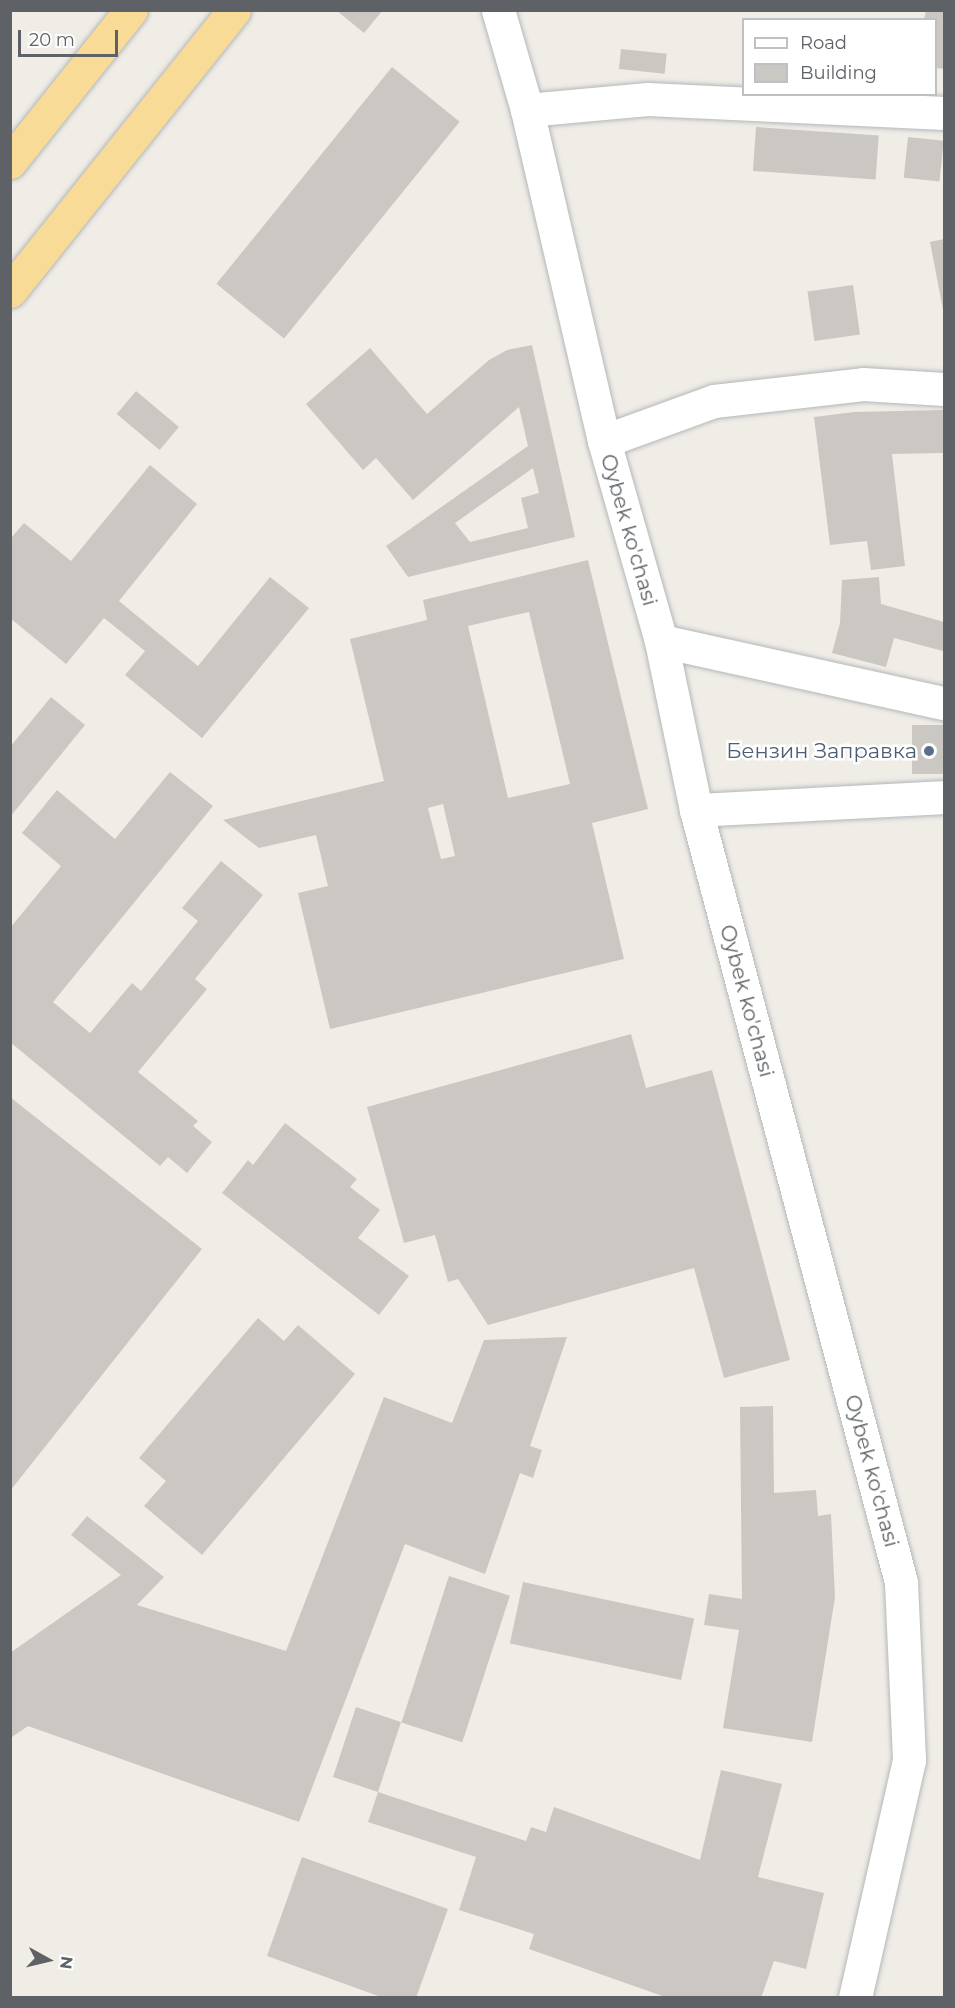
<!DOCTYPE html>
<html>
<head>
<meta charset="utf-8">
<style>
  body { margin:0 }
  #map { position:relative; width:955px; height:2008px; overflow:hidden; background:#f0ede7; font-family:Montserrat,sans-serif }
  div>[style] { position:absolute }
  .building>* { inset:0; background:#cbc8c4; transform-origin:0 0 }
  .roads { filter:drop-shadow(0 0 2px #b4b7ba) drop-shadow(0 0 2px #b4b7ba) }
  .minor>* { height:33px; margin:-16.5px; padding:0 16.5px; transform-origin:16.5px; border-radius:16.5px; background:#fff }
  .highway>* { height:33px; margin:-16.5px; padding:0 16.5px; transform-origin:16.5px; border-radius:16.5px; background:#f7db96 }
  .dots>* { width:16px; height:16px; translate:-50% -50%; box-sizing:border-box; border:3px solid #fff; border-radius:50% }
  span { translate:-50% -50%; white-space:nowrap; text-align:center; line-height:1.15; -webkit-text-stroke:5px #fff; paint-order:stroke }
  .street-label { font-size:21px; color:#5e6266 }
  .service-label { font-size:21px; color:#4e5e75 }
  .right { translate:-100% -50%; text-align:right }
  .frame { position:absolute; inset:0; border:12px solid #5e6266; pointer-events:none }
  .legend { position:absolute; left:742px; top:18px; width:195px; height:78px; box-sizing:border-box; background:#fff; border:2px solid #bfc0c2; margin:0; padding:8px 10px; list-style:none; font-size:18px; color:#5e6266 }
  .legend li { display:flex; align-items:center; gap:12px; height:30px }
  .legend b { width:30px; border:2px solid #bfc0c2 }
  .north { position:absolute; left:18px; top:1930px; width:60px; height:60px; -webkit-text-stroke:4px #fff; paint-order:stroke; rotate:98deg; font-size:16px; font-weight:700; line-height:24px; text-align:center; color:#5e6266 }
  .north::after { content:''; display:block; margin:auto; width:21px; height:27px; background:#5e6266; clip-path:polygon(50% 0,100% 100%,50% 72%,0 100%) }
  .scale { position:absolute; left:18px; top:30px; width:100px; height:27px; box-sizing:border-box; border:3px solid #5e6266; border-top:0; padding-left:8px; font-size:18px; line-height:21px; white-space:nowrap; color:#5e6266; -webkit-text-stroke:4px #fff; paint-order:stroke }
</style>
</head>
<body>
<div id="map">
  <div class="building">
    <i style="clip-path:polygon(336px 10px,383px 10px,364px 33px)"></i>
    <i style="clip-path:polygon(926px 10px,944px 10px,944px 69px,936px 68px,936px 20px,924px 20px)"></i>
    <i style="left:621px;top:49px;width:46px;height:20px;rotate:6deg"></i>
    <i style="left:392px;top:67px;width:87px;height:279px;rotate:39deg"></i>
    <i style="left:756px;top:127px;width:123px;height:44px;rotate:4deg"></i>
    <i style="left:908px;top:137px;width:36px;height:41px;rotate:6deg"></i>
    <i style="clip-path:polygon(944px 239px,944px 310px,943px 310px,930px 242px)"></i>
    <i style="left:853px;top:285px;width:50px;height:46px;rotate:82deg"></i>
    <i style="clip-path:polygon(evenodd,532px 345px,575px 537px,408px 577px,386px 546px,528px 446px,519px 407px,413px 500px,376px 458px,363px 470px,306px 404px,370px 348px,427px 414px,489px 360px,507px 350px,532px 345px,533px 468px,539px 493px,521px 498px,528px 528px,470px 542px,455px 523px,533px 468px)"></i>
    <i style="left:136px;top:391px;width:56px;height:30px;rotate:40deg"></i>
    <i style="clip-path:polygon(944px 410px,944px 453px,892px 454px,905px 566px,871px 570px,867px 541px,830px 545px,814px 417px,854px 412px)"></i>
    <i style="clip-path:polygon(150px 465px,197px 504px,119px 601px,198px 666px,270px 577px,309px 608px,202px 738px,125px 675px,145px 651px,104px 618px,66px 664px,10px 618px,10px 539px,24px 523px,71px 561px)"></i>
    <i style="clip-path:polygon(evenodd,588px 560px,648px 809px,592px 823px,624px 959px,330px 1029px,298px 893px,328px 886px,316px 835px,259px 848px,223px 820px,384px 781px,350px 639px,427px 620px,423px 600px,588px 560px,529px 612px,570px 784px,508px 798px,468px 626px,529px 612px,588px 560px,443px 804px,455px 856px,441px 859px,428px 808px,443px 804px)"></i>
    <i style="clip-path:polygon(879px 577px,881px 604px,944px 622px,943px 651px,894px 638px,886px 667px,832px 653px,840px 623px,842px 580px)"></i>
    <i style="clip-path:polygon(51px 697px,85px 725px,10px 817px,10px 747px)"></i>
    <i style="left:944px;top:725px;width:49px;height:32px;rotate:90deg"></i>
    <i style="clip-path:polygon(170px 772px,213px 806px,53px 1002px,90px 1033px,132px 983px,141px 991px,198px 921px,182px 908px,221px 861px,263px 895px,195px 979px,207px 989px,138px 1072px,198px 1121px,193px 1126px,212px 1142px,187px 1173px,168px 1157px,160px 1166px,10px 1042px,10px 928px,61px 866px,22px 833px,57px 790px,115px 839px)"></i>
    <i style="clip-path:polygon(631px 1034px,646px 1088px,712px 1070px,790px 1360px,724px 1378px,694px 1268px,488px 1325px,458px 1279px,448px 1282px,435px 1235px,404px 1243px,367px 1107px)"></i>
    <i style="clip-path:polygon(10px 1097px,202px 1249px,10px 1491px)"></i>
    <i style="clip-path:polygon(285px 1123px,357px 1179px,350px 1187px,380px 1210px,358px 1238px,409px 1276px,379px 1315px,222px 1193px,248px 1160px,253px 1165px)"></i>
    <i style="clip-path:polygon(258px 1318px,284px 1341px,298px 1325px,355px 1374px,202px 1555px,144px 1506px,166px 1481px,139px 1458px)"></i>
    <i style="clip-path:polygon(567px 1337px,530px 1446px,542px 1450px,533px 1478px,520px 1473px,485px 1574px,405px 1544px,299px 1822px,28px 1726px,12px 1737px,10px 1653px,121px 1575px,71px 1535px,87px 1516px,164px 1577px,137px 1605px,286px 1651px,384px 1397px,452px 1423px,484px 1340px)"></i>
    <i style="clip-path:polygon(773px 1406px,774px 1493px,816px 1490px,818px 1516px,831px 1514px,835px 1597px,812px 1742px,723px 1728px,739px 1630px,704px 1625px,709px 1594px,742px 1599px,740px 1407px)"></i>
    <i style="left:449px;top:1576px;width:64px;height:154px;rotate:18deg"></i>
    <i style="left:523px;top:1582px;width:175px;height:63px;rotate:12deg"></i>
    <i style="clip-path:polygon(356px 1707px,401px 1722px,378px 1792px,526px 1841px,531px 1827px,546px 1832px,554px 1807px,700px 1860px,721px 1770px,782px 1784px,758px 1877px,824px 1893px,806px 1969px,774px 1961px,761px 1998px,668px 1998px,529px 1949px,534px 1934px,459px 1910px,476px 1857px,368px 1822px,378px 1792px,333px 1777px)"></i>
    <i style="clip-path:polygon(302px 1857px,448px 1909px,416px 1998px,384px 1998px,267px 1956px)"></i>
  </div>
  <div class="roads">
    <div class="minor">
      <i style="left:498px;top:10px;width:104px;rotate:73.8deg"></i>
      <i style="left:527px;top:110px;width:340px;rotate:76.9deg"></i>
      <i style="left:604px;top:441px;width:208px;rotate:74.1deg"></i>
      <i style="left:661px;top:641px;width:173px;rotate:78.3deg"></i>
      <i style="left:696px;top:810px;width:799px;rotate:75.13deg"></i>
      <i style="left:901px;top:1582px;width:178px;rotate:87.4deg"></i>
      <i style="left:909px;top:1760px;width:244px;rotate:102.8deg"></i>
      <i style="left:527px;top:110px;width:121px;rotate:-5.2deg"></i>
      <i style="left:648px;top:99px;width:296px;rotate:2.7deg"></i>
      <i style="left:604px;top:441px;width:117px;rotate:-20deg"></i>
      <i style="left:714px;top:401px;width:150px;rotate:-6.5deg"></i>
      <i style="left:863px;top:384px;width:81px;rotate:3.5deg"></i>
      <i style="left:661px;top:641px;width:290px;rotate:12.4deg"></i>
      <i style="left:696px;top:810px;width:248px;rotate:-3deg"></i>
    </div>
    <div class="highway">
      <i style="left:10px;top:162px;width:194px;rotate:-51.5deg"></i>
      <i style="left:10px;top:291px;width:359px;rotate:-51.4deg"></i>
    </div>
  </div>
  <div class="dots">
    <i style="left:929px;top:751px;background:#5c6f8a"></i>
  </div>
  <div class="street-label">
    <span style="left:629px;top:530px;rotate:74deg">Oybek ko'chasi</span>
    <span style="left:747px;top:1001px;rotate:75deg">Oybek ko'chasi</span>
    <span style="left:872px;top:1471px;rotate:75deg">Oybek ko'chasi</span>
  </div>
  <div class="service-label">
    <span class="right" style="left:917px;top:751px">Бензин Заправка</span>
  </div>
  <div class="frame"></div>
  <ul class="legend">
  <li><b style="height:8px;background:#fff"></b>Road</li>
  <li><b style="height:16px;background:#cbc8c4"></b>Building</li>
  </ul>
  <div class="north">N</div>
  <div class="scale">20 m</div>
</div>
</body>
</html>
